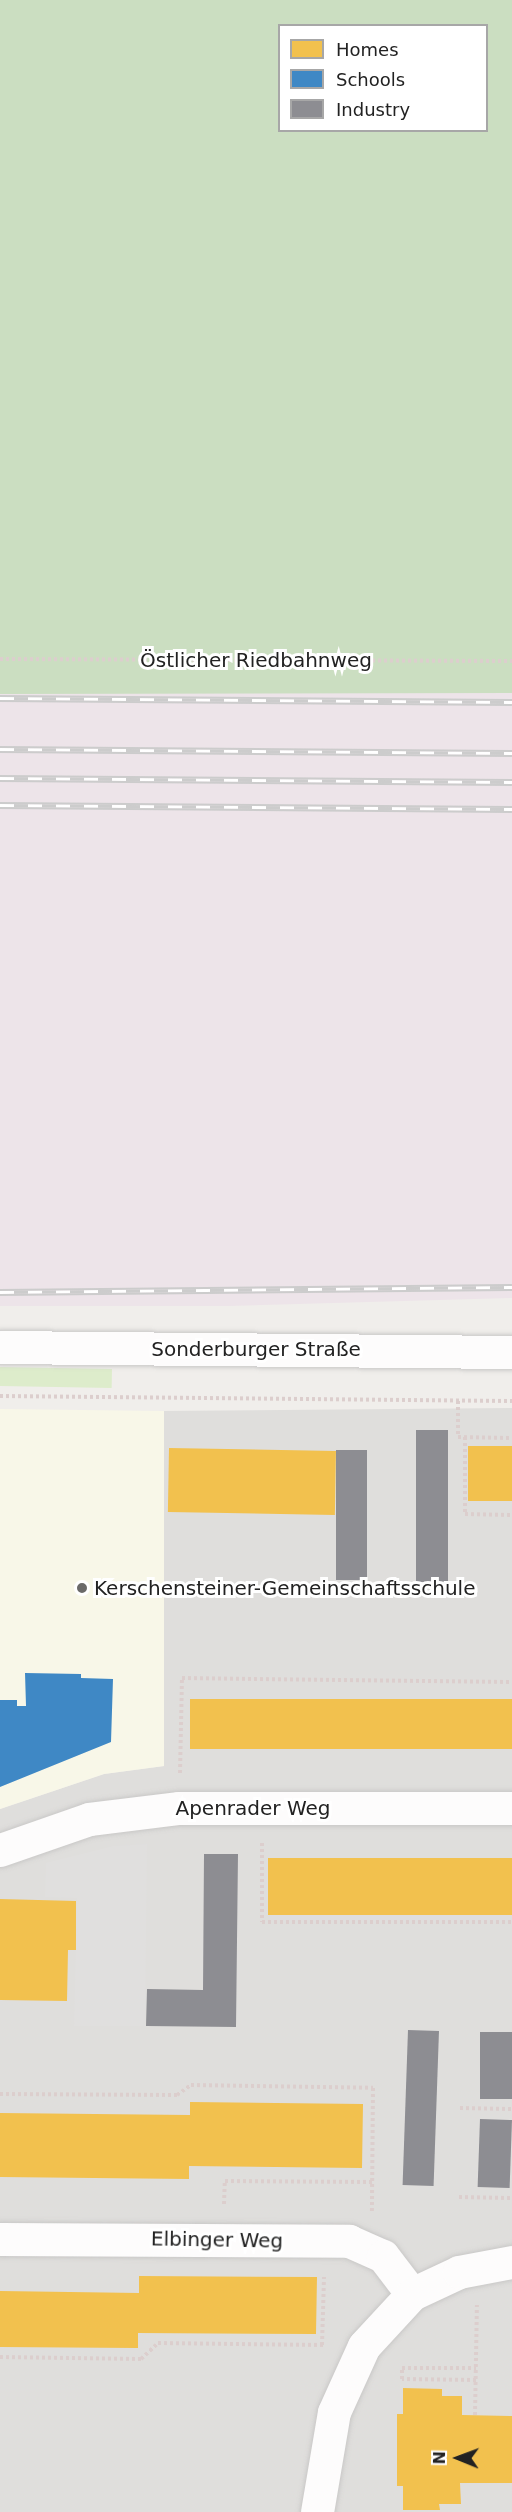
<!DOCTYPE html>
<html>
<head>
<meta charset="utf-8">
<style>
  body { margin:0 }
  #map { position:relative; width:512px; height:2512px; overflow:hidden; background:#f0eeeb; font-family:"DejaVu Sans",sans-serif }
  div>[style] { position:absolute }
  .residential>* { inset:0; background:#dfdedc }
  .industrial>* { inset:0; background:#ede4e9 }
  .education>* { inset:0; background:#f8f7e8 }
  .grass>* { inset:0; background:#ddeccb; transform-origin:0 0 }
  .forest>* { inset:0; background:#cbdec1 }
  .parking>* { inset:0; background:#e0dfde }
  .homes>* { inset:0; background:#f2c14e; transform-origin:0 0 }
  .schools>* { inset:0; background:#3f88c5 }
  .industry>* { inset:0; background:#8d8d92; transform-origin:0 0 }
  .path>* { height:4px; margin-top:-2px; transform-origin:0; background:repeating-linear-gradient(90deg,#dccecd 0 3px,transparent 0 6px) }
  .roads { filter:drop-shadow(0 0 2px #c9c8c7) drop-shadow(0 0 2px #c9c8c7) }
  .minor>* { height:33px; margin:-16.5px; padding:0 16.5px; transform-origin:16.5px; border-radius:16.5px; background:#fdfcfc }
  .rail>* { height:7px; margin-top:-3.5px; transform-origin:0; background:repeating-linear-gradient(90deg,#fff 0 14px,#ccc 0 28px); box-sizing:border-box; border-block:2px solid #ccc }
  .dots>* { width:16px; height:16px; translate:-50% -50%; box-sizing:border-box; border:3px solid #fff; border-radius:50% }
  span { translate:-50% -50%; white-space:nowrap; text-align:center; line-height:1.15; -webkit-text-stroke:6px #fff; paint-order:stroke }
  .street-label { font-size:20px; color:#222 }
  .poi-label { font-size:20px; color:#222 }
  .left { translate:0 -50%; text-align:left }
  .legend { position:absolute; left:278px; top:24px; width:210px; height:108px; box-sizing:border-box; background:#fff; border:2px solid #a7a7a7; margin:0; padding:8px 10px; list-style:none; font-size:18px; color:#222 }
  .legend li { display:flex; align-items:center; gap:12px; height:30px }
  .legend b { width:30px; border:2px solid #a7a7a7 }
  .north { position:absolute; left:428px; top:2428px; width:60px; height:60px; -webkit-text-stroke:4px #fff; paint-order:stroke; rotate:271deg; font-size:16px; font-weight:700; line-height:24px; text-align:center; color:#222 }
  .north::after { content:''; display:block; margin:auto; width:21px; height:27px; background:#222; clip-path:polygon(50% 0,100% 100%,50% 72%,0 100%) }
</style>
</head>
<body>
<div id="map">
  <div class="residential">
    <i style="clip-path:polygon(512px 1408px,512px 2512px,0 2512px,0 1809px,104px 1774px,164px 1766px,164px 1411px)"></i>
  </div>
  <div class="industrial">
    <i style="clip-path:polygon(0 688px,512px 689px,512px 1298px,230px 1306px,0 1306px)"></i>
  </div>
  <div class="education">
    <i style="clip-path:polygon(0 1409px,164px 1411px,164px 1766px,104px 1774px,0 1809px)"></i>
  </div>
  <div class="grass">
    <i style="left:0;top:1367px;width:112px;height:19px;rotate:1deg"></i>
  </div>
  <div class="forest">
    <i style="clip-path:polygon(evenodd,0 0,512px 0,512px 693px,0 694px,0 0,280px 26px,486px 26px,486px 130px,280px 130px,280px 26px)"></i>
  </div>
  <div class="parking">
    <i style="clip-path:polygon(147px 1844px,145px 2026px,74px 2026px,77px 1898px,45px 1897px,46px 1863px,114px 1846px)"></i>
  </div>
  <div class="homes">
    <i style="left:468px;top:1446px;width:44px;height:55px"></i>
    <i style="left:169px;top:1448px;width:167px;height:64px;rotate:1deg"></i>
    <i style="left:190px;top:1699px;width:322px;height:50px"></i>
    <i style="left:268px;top:1858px;width:244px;height:57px"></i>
    <i style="clip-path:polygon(0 1899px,76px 1901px,76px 1950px,68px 1950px,67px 2001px,0 2000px)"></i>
    <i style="clip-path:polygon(190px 2102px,363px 2104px,362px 2168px,189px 2166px,189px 2179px,0 2177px,0 2113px,190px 2115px)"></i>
    <i style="clip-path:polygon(139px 2276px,317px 2277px,316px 2334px,138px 2333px,138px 2348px,0 2347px,0 2291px,139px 2293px)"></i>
    <i style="clip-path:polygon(403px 2388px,442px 2389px,442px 2396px,462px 2396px,462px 2415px,512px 2416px,512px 2483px,460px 2483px,461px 2504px,439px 2504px,440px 2510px,403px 2510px,403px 2486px,397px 2486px,397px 2414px,403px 2414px)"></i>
  </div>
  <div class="schools">
    <i style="clip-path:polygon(25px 1673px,81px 1674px,81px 1678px,113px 1679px,111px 1742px,0 1787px,0 1700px,17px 1700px,17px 1706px,26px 1706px)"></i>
  </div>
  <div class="industry">
    <i style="left:416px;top:1430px;width:32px;height:152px"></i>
    <i style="left:336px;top:1450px;width:31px;height:130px"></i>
    <i style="clip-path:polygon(204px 1854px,238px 1854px,236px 2027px,146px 2026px,147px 1989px,203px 1990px)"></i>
    <i style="left:408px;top:2030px;width:31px;height:155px;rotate:2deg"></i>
    <i style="left:480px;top:2032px;width:32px;height:67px"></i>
    <i style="left:480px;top:2119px;width:32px;height:68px;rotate:2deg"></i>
  </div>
  <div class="path">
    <i style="left:0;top:659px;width:512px;rotate:0.22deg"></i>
    <i style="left:0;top:1396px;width:512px;rotate:0.56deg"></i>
    <i style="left:458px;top:1401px;width:36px;rotate:90deg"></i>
    <i style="left:458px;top:1437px;width:54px;rotate:1.1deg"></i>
    <i style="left:465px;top:1437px;width:77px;rotate:90deg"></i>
    <i style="left:465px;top:1514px;width:47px;rotate:1.2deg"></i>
    <i style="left:180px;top:1773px;width:95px;rotate:-88.8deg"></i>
    <i style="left:182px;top:1678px;width:330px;rotate:0.7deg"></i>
    <i style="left:262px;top:1843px;width:79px;rotate:90deg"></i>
    <i style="left:262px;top:1922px;width:250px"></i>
    <i style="left:0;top:2094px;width:177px;rotate:0.3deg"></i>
    <i style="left:177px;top:2095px;width:17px;rotate:-36deg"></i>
    <i style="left:191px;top:2085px;width:182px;rotate:0.9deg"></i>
    <i style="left:373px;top:2088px;width:124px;rotate:90.5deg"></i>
    <i style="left:460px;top:2108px;width:52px;rotate:1.1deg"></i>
    <i style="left:459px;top:2197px;width:53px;rotate:1.1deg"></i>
    <i style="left:224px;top:2204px;width:23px;rotate:-88deg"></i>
    <i style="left:225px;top:2181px;width:147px;rotate:0.4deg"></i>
    <i style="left:322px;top:2345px;width:68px;rotate:-88.3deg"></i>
    <i style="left:0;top:2357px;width:141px;rotate:0.8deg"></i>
    <i style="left:141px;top:2359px;width:23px;rotate:-43deg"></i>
    <i style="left:158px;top:2343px;width:168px;rotate:0.7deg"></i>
    <i style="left:476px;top:2380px;width:74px;rotate:-179.2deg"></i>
    <i style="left:402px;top:2379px;width:11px;rotate:-90deg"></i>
    <i style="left:402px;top:2368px;width:74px"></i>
    <i style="left:475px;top:2415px;width:110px;rotate:-89deg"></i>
  </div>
  <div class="roads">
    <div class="minor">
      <i style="left:0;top:1347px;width:512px;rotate:0.56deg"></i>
      <i style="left:0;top:1850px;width:94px;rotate:-19.2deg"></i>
      <i style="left:89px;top:1819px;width:91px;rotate:-7deg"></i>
      <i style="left:179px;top:1808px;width:333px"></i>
      <i style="left:0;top:2239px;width:349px;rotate:0.3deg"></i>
      <i style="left:349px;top:2241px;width:37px;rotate:24deg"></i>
      <i style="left:383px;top:2256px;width:48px;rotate:52.7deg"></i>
      <i style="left:317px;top:2512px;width:101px;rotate:-80.4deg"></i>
      <i style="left:334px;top:2412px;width:72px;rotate:-65.6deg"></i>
      <i style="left:364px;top:2346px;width:71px;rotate:-47.3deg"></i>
      <i style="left:412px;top:2294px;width:52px;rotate:-25.1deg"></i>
      <i style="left:459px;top:2272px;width:54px;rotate:-10.7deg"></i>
    </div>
  </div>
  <div class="rail">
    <i style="left:0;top:698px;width:512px;rotate:0.45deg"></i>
    <i style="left:0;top:749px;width:512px;rotate:0.45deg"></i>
    <i style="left:0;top:778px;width:512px;rotate:0.45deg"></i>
    <i style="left:0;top:805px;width:512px;rotate:0.45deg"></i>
    <i style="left:0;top:1292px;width:512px;rotate:-0.56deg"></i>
  </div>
  <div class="dots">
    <i style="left:82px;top:1588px;background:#6a6968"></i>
  </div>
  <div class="street-label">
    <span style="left:256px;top:660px">Östlicher Riedbahnweg</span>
    <span style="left:256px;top:1349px">Sonderburger Straße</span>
    <span style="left:253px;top:1808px">Apenrader Weg</span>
    <span style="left:217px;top:2240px;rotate:1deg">Elbinger Weg</span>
  </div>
  <div class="poi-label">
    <span class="left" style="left:94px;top:1588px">Kerschensteiner-Gemeinschaftsschule</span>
  </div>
  <ul class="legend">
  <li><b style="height:16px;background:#f2c14e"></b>Homes</li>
  <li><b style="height:16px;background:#3f88c5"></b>Schools</li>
  <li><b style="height:16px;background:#8d8d92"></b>Industry</li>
  </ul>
  <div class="north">N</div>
</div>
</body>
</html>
